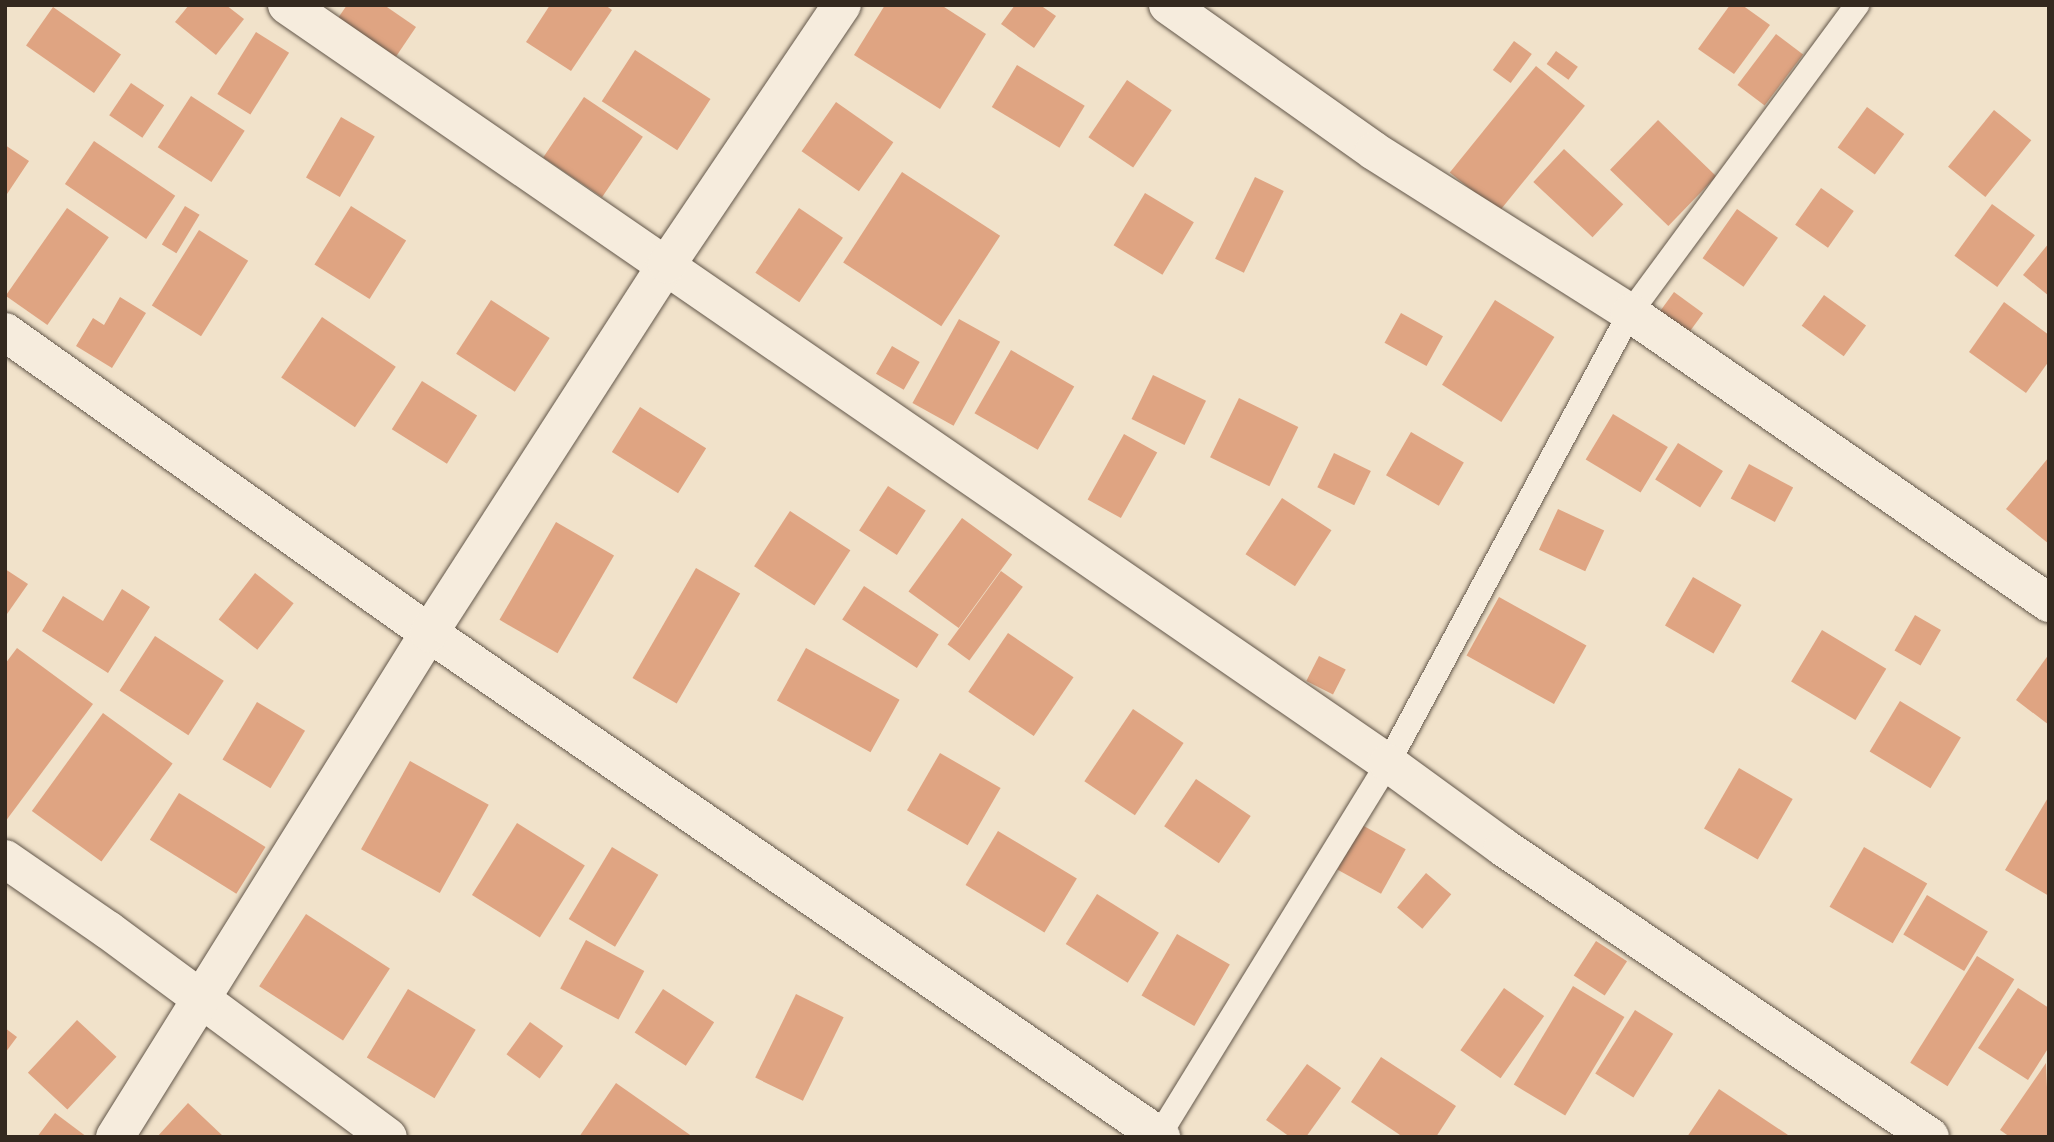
<!DOCTYPE html>
<html>
<head>
<meta charset="utf-8">
<style>
  body { margin:0 }
  #map { position:relative; width:2054px; height:1142px; overflow:hidden; background:#f1e2ca; font-family:"Gentium Book Plus",serif }
  div>[style] { position:absolute }
  .building>* { inset:0; background:#dfa482; transform-origin:0 0 }
  .roads { filter:drop-shadow(0 0 2px #63574a) drop-shadow(0 0 2px #63574a) }
  .lane>* { height:24px; margin:-12px; padding:0 12px; transform-origin:12px; border-radius:12px; background:#f6ecdd }
  .street>* { height:38px; margin:-19px; padding:0 19px; transform-origin:19px; border-radius:19px; background:#f6ecdd }
  span { translate:-50% -50%; white-space:nowrap; text-align:center; line-height:1.15; -webkit-text-stroke:7px #f6ecdd; paint-order:stroke }
  .frame { position:absolute; inset:0; border:7px solid #34291f; pointer-events:none }
</style>
</head>
<body>
<div id="map">
  <div class="building">
    <i style="clip-path:polygon(189px 5px,226px 5px,244px 19px,216px 55px,175px 22px)"></i>
    <i style="clip-path:polygon(347px 5px,384px 5px,416px 27px,393px 61px,336px 21px)"></i>
    <i style="clip-path:polygon(550px 5px,605px 5px,612px 10px,571px 71px,526px 42px)"></i>
    <i style="clip-path:polygon(885px 5px,941px 5px,986px 34px,940px 109px,854px 55px)"></i>
    <i style="clip-path:polygon(1015px 5px,1040px 5px,1056px 16px,1034px 48px,1001px 24px)"></i>
    <i style="clip-path:polygon(1730px 5px,1742px 5px,1770px 25px,1734px 74px,1698px 49px)"></i>
    <i style="left:53px;top:7px;width:83px;height:47px;rotate:35deg"></i>
    <i style="left:256px;top:32px;width:39px;height:73px;rotate:32deg"></i>
    <i style="left:1776px;top:34px;width:34px;height:64px;rotate:37deg"></i>
    <i style="left:1514px;top:41px;width:22px;height:36px;rotate:36deg"></i>
    <i style="left:635px;top:50px;width:90px;height:61px;rotate:33deg"></i>
    <i style="left:1556px;top:51px;width:27px;height:16px;rotate:36deg"></i>
    <i style="left:1017px;top:65px;width:79px;height:49px;rotate:31deg"></i>
    <i style="left:1536px;top:66px;width:63px;height:137px;rotate:39deg"></i>
    <i style="left:1127px;top:80px;width:54px;height:69px;rotate:34deg"></i>
    <i style="left:131px;top:83px;width:40px;height:39px;rotate:34deg"></i>
    <i style="left:191px;top:96px;width:64px;height:61px;rotate:33deg"></i>
    <i style="left:584px;top:97px;width:71px;height:73px;rotate:34deg"></i>
    <i style="left:836px;top:102px;width:70px;height:60px;rotate:35deg"></i>
    <i style="left:1867px;top:107px;width:46px;height:50px;rotate:36deg"></i>
    <i style="left:1994px;top:110px;width:48px;height:73px;rotate:39deg"></i>
    <i style="left:341px;top:117px;width:39px;height:70px;rotate:30deg"></i>
    <i style="left:1658px;top:120px;width:81px;height:69px;rotate:44deg"></i>
    <i style="left:94px;top:141px;width:98px;height:52px;rotate:34deg"></i>
    <i style="clip-path:polygon(5px 145px,29px 161px,5px 197px)"></i>
    <i style="left:1564px;top:149px;width:81px;height:45px;rotate:43deg"></i>
    <i style="left:902px;top:172px;width:117px;height:108px;rotate:33deg"></i>
    <i style="left:1255px;top:177px;width:32px;height:91px;rotate:26deg"></i>
    <i style="left:1821px;top:188px;width:40px;height:45px;rotate:35deg"></i>
    <i style="left:1145px;top:193px;width:57px;height:61px;rotate:31deg"></i>
    <i style="left:1992px;top:204px;width:53px;height:64px;rotate:36deg"></i>
    <i style="left:185px;top:206px;width:17px;height:45px;rotate:31deg"></i>
    <i style="left:351px;top:206px;width:65px;height:69px;rotate:32deg"></i>
    <i style="left:67px;top:208px;width:51px;height:107px;rotate:35deg"></i>
    <i style="left:799px;top:208px;width:53px;height:78px;rotate:34deg"></i>
    <i style="left:1737px;top:209px;width:50px;height:60px;rotate:35deg"></i>
    <i style="left:199px;top:230px;width:58px;height:89px;rotate:32deg"></i>
    <i style="clip-path:polygon(2049px 243px,2049px 296px,2023px 275px)"></i>
    <i style="left:1674px;top:292px;width:36px;height:28px;rotate:36deg"></i>
    <i style="left:1824px;top:295px;width:52px;height:38px;rotate:36deg"></i>
    <i style="clip-path:polygon(120px 297px,146px 313px,112px 368px,76px 346px,93px 318px,104px 325px)"></i>
    <i style="left:491px;top:300px;width:70px;height:64px;rotate:33deg"></i>
    <i style="left:1495px;top:300px;width:70px;height:100px;rotate:32deg"></i>
    <i style="clip-path:polygon(2004px 302px,2049px 335px,2049px 361px,2026px 393px,1969px 352px)"></i>
    <i style="left:1401px;top:313px;width:48px;height:34px;rotate:29deg"></i>
    <i style="left:322px;top:317px;width:89px;height:73px;rotate:34deg"></i>
    <i style="left:959px;top:319px;width:47px;height:96px;rotate:29deg"></i>
    <i style="left:892px;top:346px;width:32px;height:32px;rotate:30deg"></i>
    <i style="left:1011px;top:350px;width:73px;height:73px;rotate:30deg"></i>
    <i style="left:1153px;top:375px;width:59px;height:49px;rotate:26deg"></i>
    <i style="left:422px;top:381px;width:65px;height:57px;rotate:32deg"></i>
    <i style="left:1239px;top:398px;width:66px;height:66px;rotate:26deg"></i>
    <i style="left:640px;top:407px;width:78px;height:53px;rotate:32deg"></i>
    <i style="left:1613px;top:414px;width:64px;height:53px;rotate:31deg"></i>
    <i style="left:1411px;top:432px;width:61px;height:50px;rotate:30deg"></i>
    <i style="left:1124px;top:434px;width:38px;height:75px;rotate:29deg"></i>
    <i style="left:1678px;top:443px;width:53px;height:43px;rotate:32deg"></i>
    <i style="left:1334px;top:453px;width:41px;height:38px;rotate:26deg"></i>
    <i style="clip-path:polygon(2049px 457px,2049px 544px,2006px 509px)"></i>
    <i style="left:1749px;top:464px;width:50px;height:39px;rotate:28deg"></i>
    <i style="left:888px;top:486px;width:45px;height:53px;rotate:33deg"></i>
    <i style="left:1282px;top:498px;width:59px;height:67px;rotate:33deg"></i>
    <i style="left:1558px;top:509px;width:51px;height:45px;rotate:25deg"></i>
    <i style="left:790px;top:511px;width:72px;height:66px;rotate:33deg"></i>
    <i style="left:962px;top:518px;width:62px;height:91px;rotate:36deg"></i>
    <i style="left:556px;top:522px;width:67px;height:113px;rotate:30deg"></i>
    <i style="left:696px;top:568px;width:51px;height:127px;rotate:30deg"></i>
    <i style="clip-path:polygon(5px 569px,28px 584px,7px 614px,5px 613px)"></i>
    <i style="left:1001px;top:571px;width:27px;height:91px;rotate:36deg"></i>
    <i style="left:255px;top:573px;width:49px;height:59px;rotate:38deg"></i>
    <i style="left:1693px;top:577px;width:56px;height:56px;rotate:30deg"></i>
    <i style="left:864px;top:586px;width:89px;height:40px;rotate:33deg"></i>
    <i style="clip-path:polygon(122px 589px,150px 607px,108px 673px,42px 631px,63px 596px,103px 621px)"></i>
    <i style="left:1499px;top:597px;width:100px;height:67px;rotate:29deg"></i>
    <i style="left:1915px;top:615px;width:30px;height:41px;rotate:30deg"></i>
    <i style="left:1822px;top:630px;width:75px;height:60px;rotate:31deg"></i>
    <i style="left:1008px;top:633px;width:79px;height:71px;rotate:34deg"></i>
    <i style="left:155px;top:636px;width:82px;height:65px;rotate:33deg"></i>
    <i style="clip-path:polygon(17px 648px,93px 704px,5px 822px,5px 664px)"></i>
    <i style="left:806px;top:648px;width:107px;height:60px;rotate:29deg"></i>
    <i style="clip-path:polygon(2049px 654px,2049px 725px,2016px 700px)"></i>
    <i style="left:1319px;top:656px;width:30px;height:28px;rotate:27deg"></i>
    <i style="left:1900px;top:701px;width:71px;height:59px;rotate:31deg"></i>
    <i style="left:257px;top:702px;width:56px;height:67px;rotate:31deg"></i>
    <i style="left:1133px;top:709px;width:61px;height:87px;rotate:34deg"></i>
    <i style="left:103px;top:713px;width:86px;height:121px;rotate:36deg"></i>
    <i style="left:940px;top:753px;width:70px;height:66px;rotate:30deg"></i>
    <i style="left:410px;top:761px;width:90px;height:101px;rotate:29deg"></i>
    <i style="left:1739px;top:768px;width:62px;height:70px;rotate:30deg"></i>
    <i style="left:1196px;top:779px;width:66px;height:57px;rotate:34deg"></i>
    <i style="left:179px;top:793px;width:102px;height:55px;rotate:32deg"></i>
    <i style="clip-path:polygon(2049px 796px,2049px 896px,2005px 870px)"></i>
    <i style="left:517px;top:823px;width:80px;height:85px;rotate:32deg"></i>
    <i style="left:1362px;top:825px;width:50px;height:51px;rotate:29deg"></i>
    <i style="left:998px;top:831px;width:92px;height:63px;rotate:31deg"></i>
    <i style="left:612px;top:847px;width:54px;height:84px;rotate:31deg"></i>
    <i style="left:1864px;top:847px;width:73px;height:69px;rotate:30deg"></i>
    <i style="left:1426px;top:873px;width:33px;height:45px;rotate:40deg"></i>
    <i style="left:1097px;top:894px;width:73px;height:59px;rotate:32deg"></i>
    <i style="left:1927px;top:895px;width:71px;height:46px;rotate:31deg"></i>
    <i style="left:306px;top:914px;width:100px;height:86px;rotate:33deg"></i>
    <i style="left:1177px;top:934px;width:61px;height:71px;rotate:30deg"></i>
    <i style="left:586px;top:940px;width:66px;height:55px;rotate:28deg"></i>
    <i style="left:1596px;top:941px;width:37px;height:41px;rotate:33deg"></i>
    <i style="left:1977px;top:956px;width:44px;height:126px;rotate:32deg"></i>
    <i style="left:1573px;top:986px;width:60px;height:115px;rotate:31deg"></i>
    <i style="left:1504px;top:988px;width:49px;height:76px;rotate:35deg"></i>
    <i style="clip-path:polygon(2018px 988px,2049px 1008px,2049px 1047px,2028px 1080px,1978px 1048px)"></i>
    <i style="left:408px;top:989px;width:79px;height:80px;rotate:31deg"></i>
    <i style="left:663px;top:989px;width:61px;height:52px;rotate:33deg"></i>
    <i style="left:796px;top:994px;width:53px;height:93px;rotate:26deg"></i>
    <i style="left:1635px;top:1010px;width:45px;height:75px;rotate:32deg"></i>
    <i style="left:77px;top:1020px;width:54px;height:72px;rotate:43deg"></i>
    <i style="left:530px;top:1022px;width:41px;height:40px;rotate:36deg"></i>
    <i style="clip-path:polygon(5px 1028px,17px 1037px,5px 1053px)"></i>
    <i style="clip-path:polygon(1381px 1057px,1456px 1106px,1436px 1137px,1403px 1137px,1351px 1102px)"></i>
    <i style="clip-path:polygon(2046px 1063px,2049px 1137px,2010px 1137px,2000px 1130px)"></i>
    <i style="clip-path:polygon(1307px 1064px,1341px 1088px,1306px 1137px,1290px 1137px,1266px 1120px)"></i>
    <i style="clip-path:polygon(616px 1083px,693px 1137px,579px 1137px)"></i>
    <i style="clip-path:polygon(1719px 1089px,1791px 1137px,1687px 1137px)"></i>
    <i style="clip-path:polygon(188px 1103px,224px 1137px,157px 1137px)"></i>
    <i style="clip-path:polygon(55px 1113px,87px 1137px,37px 1137px)"></i>
  </div>
  <div class="roads">
    <div class="lane">
      <i style="left:1158px;top:1137px;width:439px;rotate:-58.4deg"></i>
      <i style="left:1388px;top:763px;width:511px;rotate:-61.73deg"></i>
      <i style="left:1630px;top:313px;width:383px;rotate:-53.6deg"></i>
    </div>
    <div class="street">
      <i style="left:287px;top:5px;width:1337px;rotate:34.55deg"></i>
      <i style="left:1388px;top:763px;width:142px;rotate:36.1deg"></i>
      <i style="left:1503px;top:847px;width:516px;rotate:34.18deg"></i>
      <i style="left:1168px;top:5px;width:252px;rotate:35.3deg"></i>
      <i style="left:1374px;top:151px;width:303px;rotate:32.3deg"></i>
      <i style="left:1630px;top:313px;width:510px;rotate:34.69deg"></i>
      <i style="left:5px;top:332px;width:520px;rotate:35.37deg"></i>
      <i style="left:429px;top:633px;width:889px;rotate:34.55deg"></i>
      <i style="left:5px;top:859px;width:125px;rotate:34.6deg"></i>
      <i style="left:108px;top:930px;width:348px;rotate:36.5deg"></i>
      <i style="left:115px;top:1137px;width:594px;rotate:-58.08deg"></i>
      <i style="left:429px;top:633px;width:439px;rotate:-57.2deg"></i>
      <i style="left:667px;top:264px;width:313px;rotate:-56deg"></i>
    </div>
  </div>
  <div class="frame"></div>
</div>
</body>
</html>
